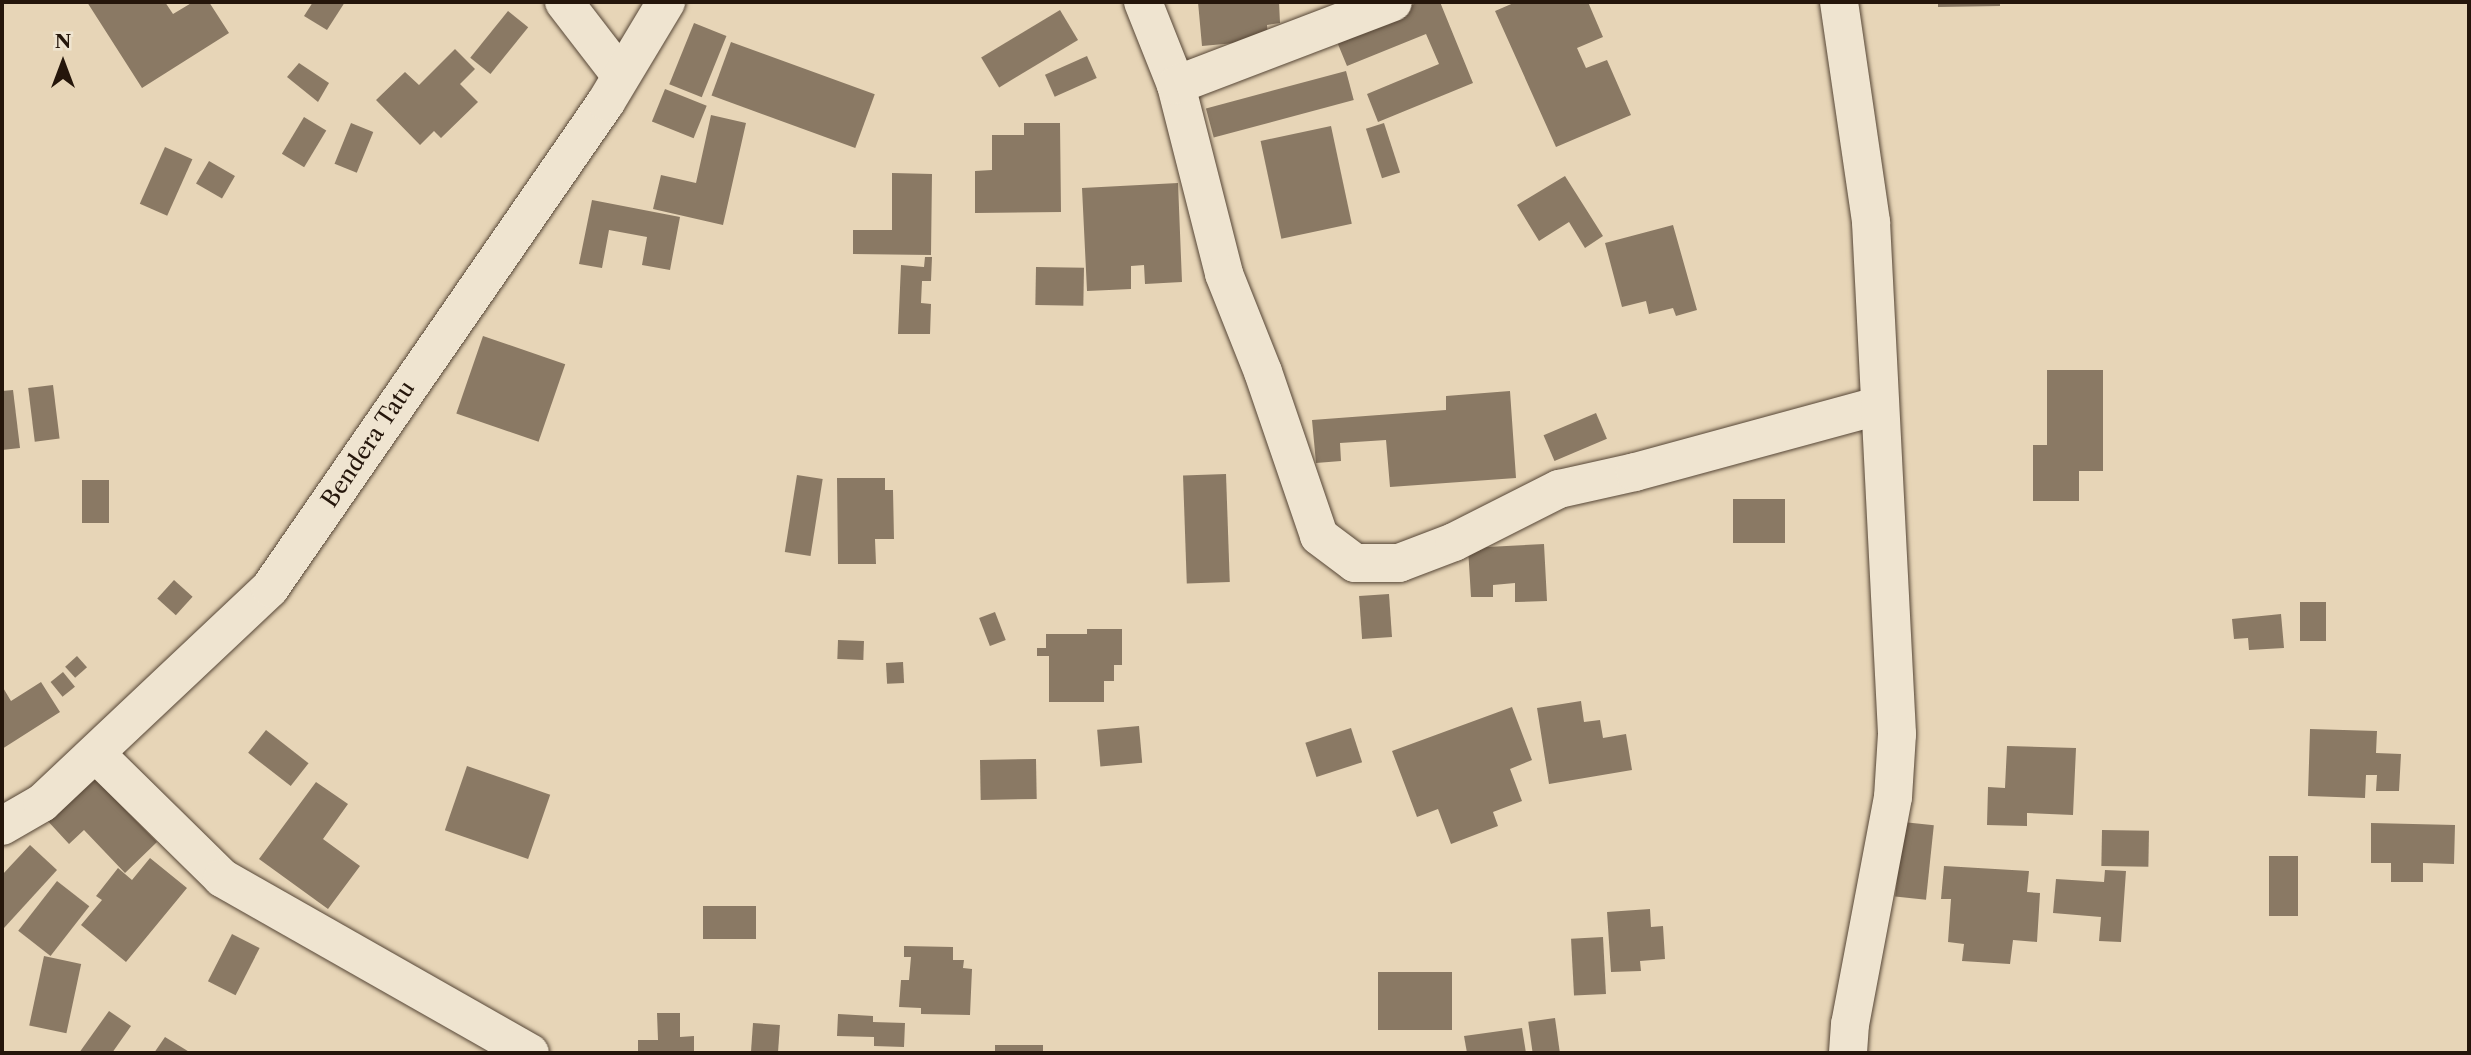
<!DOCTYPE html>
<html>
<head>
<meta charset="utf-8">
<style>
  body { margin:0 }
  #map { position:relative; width:2471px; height:1055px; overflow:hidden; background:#e7d5b7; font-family:"Libre Caslon Text",serif }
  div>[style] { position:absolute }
  .building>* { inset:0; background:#8a7964; transform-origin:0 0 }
  .roads { filter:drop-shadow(0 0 2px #564636) drop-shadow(0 0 2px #564636) }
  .minor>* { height:38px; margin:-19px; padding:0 19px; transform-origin:19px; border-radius:19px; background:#efe4d0 }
  .tertiary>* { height:38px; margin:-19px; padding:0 19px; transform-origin:19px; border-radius:19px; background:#efe4d0 }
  span { translate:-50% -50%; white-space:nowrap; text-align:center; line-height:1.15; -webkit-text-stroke:6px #efe4d0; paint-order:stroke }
  .street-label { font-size:23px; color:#25160b }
  .frame { position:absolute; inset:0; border:4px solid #25160b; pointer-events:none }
  .north { position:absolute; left:28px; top:28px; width:70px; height:70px; -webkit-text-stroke:5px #efe4d0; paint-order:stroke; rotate:0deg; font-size:19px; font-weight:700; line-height:28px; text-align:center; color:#25160b }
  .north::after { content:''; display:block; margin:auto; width:24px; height:32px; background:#25160b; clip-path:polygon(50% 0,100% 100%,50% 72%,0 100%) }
</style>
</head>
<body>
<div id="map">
  <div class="building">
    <i style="clip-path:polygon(87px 2px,165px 2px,173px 14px,193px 2px,209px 2px,229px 33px,142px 88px)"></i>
    <i style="clip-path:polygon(313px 2px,345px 2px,327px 30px,304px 16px)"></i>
    <i style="clip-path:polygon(1198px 2px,1279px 2px,1280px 23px,1267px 25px,1268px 40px,1202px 46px)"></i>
    <i style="clip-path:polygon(1419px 2px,1440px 2px,1473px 83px,1378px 122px,1367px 94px,1439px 64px,1426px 34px,1347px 66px,1335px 37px)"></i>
    <i style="clip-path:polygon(1516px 2px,1588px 2px,1603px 37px,1577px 48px,1586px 68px,1607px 60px,1631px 115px,1556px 147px,1495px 11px)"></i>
    <i style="clip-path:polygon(1938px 2px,2000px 2px,2000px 6px,1938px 7px)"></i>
    <i style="left:1060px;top:10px;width:35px;height:92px;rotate:59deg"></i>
    <i style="left:508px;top:11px;width:26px;height:60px;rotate:39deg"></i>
    <i style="left:694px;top:23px;width:35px;height:66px;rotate:22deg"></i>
    <i style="left:731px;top:42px;width:153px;height:57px;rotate:20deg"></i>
    <i style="clip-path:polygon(455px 49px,475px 69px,460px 84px,478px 102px,441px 138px,434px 131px,420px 145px,376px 100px,405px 72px,419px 85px)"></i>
    <i style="left:1087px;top:56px;width:24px;height:46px;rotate:66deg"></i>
    <i style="clip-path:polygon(299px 63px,329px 83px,318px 102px,287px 77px)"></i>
    <i style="left:1346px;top:71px;width:30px;height:145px;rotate:75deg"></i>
    <i style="left:665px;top:89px;width:45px;height:35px;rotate:22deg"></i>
    <i style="clip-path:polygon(711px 115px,746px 123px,723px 225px,653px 209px,661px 175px,696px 183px)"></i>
    <i style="left:304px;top:117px;width:26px;height:43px;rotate:31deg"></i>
    <i style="left:351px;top:123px;width:24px;height:44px;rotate:22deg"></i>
    <i style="clip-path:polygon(1024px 123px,1060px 123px,1061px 212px,975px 213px,975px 171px,992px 170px,992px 135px,1024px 135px)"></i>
    <i style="left:1384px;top:123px;width:52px;height:19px;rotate:72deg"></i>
    <i style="left:1331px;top:126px;width:100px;height:72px;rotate:78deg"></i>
    <i style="left:165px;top:147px;width:30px;height:62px;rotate:24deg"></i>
    <i style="left:209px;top:161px;width:30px;height:26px;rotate:30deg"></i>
    <i style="clip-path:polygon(892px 173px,932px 174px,931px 255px,853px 254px,853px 230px,892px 230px)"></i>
    <i style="clip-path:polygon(1565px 176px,1603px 236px,1585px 248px,1569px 222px,1539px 241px,1517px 205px)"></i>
    <i style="clip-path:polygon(1178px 183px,1182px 282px,1145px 284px,1144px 265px,1131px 266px,1131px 289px,1087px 291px,1082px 188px)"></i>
    <i style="clip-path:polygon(592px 200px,680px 217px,670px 270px,642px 265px,647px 237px,609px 230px,602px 268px,579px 264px)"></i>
    <i style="clip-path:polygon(1673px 225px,1697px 310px,1676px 316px,1673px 308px,1649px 314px,1646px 301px,1622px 307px,1605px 243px)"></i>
    <i style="clip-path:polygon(925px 257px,932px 257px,931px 281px,922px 281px,921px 303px,931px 304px,930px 334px,898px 334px,901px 265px,924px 267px)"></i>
    <i style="left:1036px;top:267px;width:48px;height:38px;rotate:1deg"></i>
    <i style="left:483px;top:336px;width:87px;height:82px;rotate:19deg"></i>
    <i style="clip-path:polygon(2047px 370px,2103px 370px,2103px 471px,2079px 471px,2079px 501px,2033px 501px,2033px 445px,2047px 445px)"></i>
    <i style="left:53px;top:385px;width:54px;height:25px;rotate:83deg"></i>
    <i style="clip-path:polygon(13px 390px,20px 448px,2px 450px,2px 391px)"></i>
    <i style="clip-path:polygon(1510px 391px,1516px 478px,1390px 487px,1386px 440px,1340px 443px,1341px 461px,1316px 463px,1312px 420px,1446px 410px,1446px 396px)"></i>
    <i style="left:1596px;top:413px;width:28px;height:57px;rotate:67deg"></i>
    <i style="left:1226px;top:474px;width:108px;height:43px;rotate:88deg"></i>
    <i style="left:797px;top:475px;width:26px;height:78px;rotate:9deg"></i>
    <i style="clip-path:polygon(837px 478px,885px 478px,885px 490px,893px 490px,894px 539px,875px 539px,876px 564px,838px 564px)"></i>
    <i style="left:82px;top:480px;width:27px;height:43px"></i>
    <i style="left:1733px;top:499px;width:52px;height:44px"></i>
    <i style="clip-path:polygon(1544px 544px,1547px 601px,1515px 602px,1515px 583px,1493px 585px,1493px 597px,1471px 597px,1468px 548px)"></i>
    <i style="left:174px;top:580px;width:25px;height:25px;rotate:42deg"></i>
    <i style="left:1389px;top:594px;width:43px;height:30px;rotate:86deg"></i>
    <i style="left:2300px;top:602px;width:26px;height:39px"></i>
    <i style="left:995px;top:612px;width:30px;height:17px;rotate:69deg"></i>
    <i style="clip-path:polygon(2281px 614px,2284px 648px,2249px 650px,2248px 638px,2234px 639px,2232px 619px)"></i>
    <i style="clip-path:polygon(1087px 629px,1122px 629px,1122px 665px,1114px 665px,1114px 681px,1104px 681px,1104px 702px,1049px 702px,1049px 656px,1037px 656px,1037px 648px,1046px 648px,1046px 634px,1087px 634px)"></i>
    <i style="left:838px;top:640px;width:26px;height:19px;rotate:2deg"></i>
    <i style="left:77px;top:656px;width:15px;height:16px;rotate:48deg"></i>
    <i style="left:903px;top:662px;width:21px;height:17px;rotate:87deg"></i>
    <i style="left:63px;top:672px;width:19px;height:16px;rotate:51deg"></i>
    <i style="clip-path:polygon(41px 682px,60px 712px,2px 749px,2px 686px,11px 701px)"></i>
    <i style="clip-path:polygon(1581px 701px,1584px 722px,1600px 720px,1603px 738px,1626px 734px,1632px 770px,1549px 784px,1537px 708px)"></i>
    <i style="clip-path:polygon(1512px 707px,1532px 760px,1510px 769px,1522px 801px,1493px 812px,1498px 826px,1451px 844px,1438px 809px,1417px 817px,1392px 751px)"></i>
    <i style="left:1139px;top:726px;width:37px;height:42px;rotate:85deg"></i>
    <i style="left:1351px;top:728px;width:36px;height:48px;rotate:72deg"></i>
    <i style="clip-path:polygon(2310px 729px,2377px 731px,2376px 753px,2401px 754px,2399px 791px,2376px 791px,2377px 775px,2366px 775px,2365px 798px,2308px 796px)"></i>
    <i style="left:266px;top:730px;width:54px;height:29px;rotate:38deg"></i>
    <i style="clip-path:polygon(2007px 746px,2076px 748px,2073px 815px,2027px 813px,2027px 826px,1987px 825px,1988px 787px,2005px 788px)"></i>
    <i style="left:1036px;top:759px;width:40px;height:56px;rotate:89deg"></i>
    <i style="left:467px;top:766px;width:88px;height:68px;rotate:19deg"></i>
    <i style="clip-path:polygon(91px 775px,157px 842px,125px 873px,84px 830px,69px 844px,45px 818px)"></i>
    <i style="clip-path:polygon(316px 782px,348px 804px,323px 839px,360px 866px,328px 909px,259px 859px)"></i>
    <i style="left:1903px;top:822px;width:31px;height:75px;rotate:6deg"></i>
    <i style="clip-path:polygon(2371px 823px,2455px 825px,2454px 864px,2423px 863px,2423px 882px,2391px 882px,2391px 863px,2371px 863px)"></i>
    <i style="left:2102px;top:830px;width:47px;height:36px;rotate:1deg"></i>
    <i style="clip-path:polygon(30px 845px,57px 870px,4px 928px,2px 875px)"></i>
    <i style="left:2269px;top:856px;width:29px;height:60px"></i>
    <i style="clip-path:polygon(150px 858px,187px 888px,126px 962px,81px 925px,102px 900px,96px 896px,118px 868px,132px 880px)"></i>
    <i style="clip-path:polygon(1944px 866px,2029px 871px,2027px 892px,2040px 893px,2037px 942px,2013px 940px,2010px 964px,1962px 961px,1964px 944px,1948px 942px,1951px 899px,1941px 899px)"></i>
    <i style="clip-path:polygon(2105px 870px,2126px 871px,2121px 942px,2099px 941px,2101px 917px,2053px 913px,2056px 879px,2104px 882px)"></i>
    <i style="left:57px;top:881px;width:41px;height:63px;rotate:38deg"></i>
    <i style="left:756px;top:906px;width:33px;height:53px;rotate:90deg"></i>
    <i style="clip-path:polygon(1650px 909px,1651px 927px,1663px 926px,1665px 959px,1640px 961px,1641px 971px,1611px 972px,1607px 912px)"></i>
    <i style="left:232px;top:934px;width:31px;height:53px;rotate:27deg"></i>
    <i style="left:1603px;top:937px;width:57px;height:32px;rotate:87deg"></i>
    <i style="clip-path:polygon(904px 946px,953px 947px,953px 960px,964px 960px,963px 968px,972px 969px,970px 1015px,921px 1014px,921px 1008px,899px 1007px,901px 980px,909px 980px,911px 957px,904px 957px)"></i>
    <i style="left:44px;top:956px;width:38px;height:71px;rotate:12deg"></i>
    <i style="left:1378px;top:972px;width:74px;height:58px"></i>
    <i style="clip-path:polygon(109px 1011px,131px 1026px,112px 1053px,79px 1053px)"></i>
    <i style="clip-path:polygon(657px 1013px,680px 1013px,680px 1037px,694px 1036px,694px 1053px,638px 1053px,638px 1040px,658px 1040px)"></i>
    <i style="clip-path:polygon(838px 1014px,873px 1016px,873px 1022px,905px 1023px,904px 1047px,874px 1046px,874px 1037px,837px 1036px)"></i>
    <i style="left:1555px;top:1018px;width:35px;height:27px;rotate:82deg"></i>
    <i style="left:753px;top:1023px;width:27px;height:30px;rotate:4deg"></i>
    <i style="clip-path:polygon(1522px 1028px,1526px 1053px,1467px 1053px,1464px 1036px)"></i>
    <i style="clip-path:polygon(165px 1037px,191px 1053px,154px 1053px)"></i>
    <i style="left:995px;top:1045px;width:48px;height:8px"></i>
  </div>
  <div class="roads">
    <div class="minor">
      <i style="left:564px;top:2px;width:93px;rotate:52.4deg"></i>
      <i style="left:1143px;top:2px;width:89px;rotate:68.3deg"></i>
      <i style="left:1176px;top:85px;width:195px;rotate:75.7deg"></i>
      <i style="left:1224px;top:274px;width:105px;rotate:68.3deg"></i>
      <i style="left:1263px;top:372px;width:173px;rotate:71.1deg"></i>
      <i style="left:1319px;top:536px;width:45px;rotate:36.9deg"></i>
      <i style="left:1355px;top:563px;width:44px"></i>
      <i style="left:1399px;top:563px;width:59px;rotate:-20.9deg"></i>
      <i style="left:1454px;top:542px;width:118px;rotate:-26.8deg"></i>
      <i style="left:1559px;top:489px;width:78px;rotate:-12.6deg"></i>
      <i style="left:1635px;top:472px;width:252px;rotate:-15.2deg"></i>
      <i style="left:1839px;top:2px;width:222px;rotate:81.7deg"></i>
      <i style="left:1871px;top:222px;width:513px;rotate:87.09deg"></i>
      <i style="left:1897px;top:734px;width:63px;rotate:93.6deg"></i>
      <i style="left:1893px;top:797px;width:231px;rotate:100.7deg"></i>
      <i style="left:1850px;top:1024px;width:29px;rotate:94deg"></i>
      <i style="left:1176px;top:85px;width:232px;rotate:-20.9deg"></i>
      <i style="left:96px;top:754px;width:177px;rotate:44.5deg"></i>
      <i style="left:222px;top:878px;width:354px;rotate:29.6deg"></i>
    </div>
    <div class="tertiary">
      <i style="left:2px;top:826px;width:46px;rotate:-29.9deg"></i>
      <i style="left:42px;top:803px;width:313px;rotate:-43.3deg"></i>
      <i style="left:270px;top:588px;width:591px;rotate:-55.34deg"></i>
      <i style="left:606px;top:102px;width:117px;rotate:-59deg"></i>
    </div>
  </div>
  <div class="street-label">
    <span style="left:368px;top:444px;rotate:-56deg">Bendera Tatu</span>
  </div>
  <div class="frame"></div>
  <div class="north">N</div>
</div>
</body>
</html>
